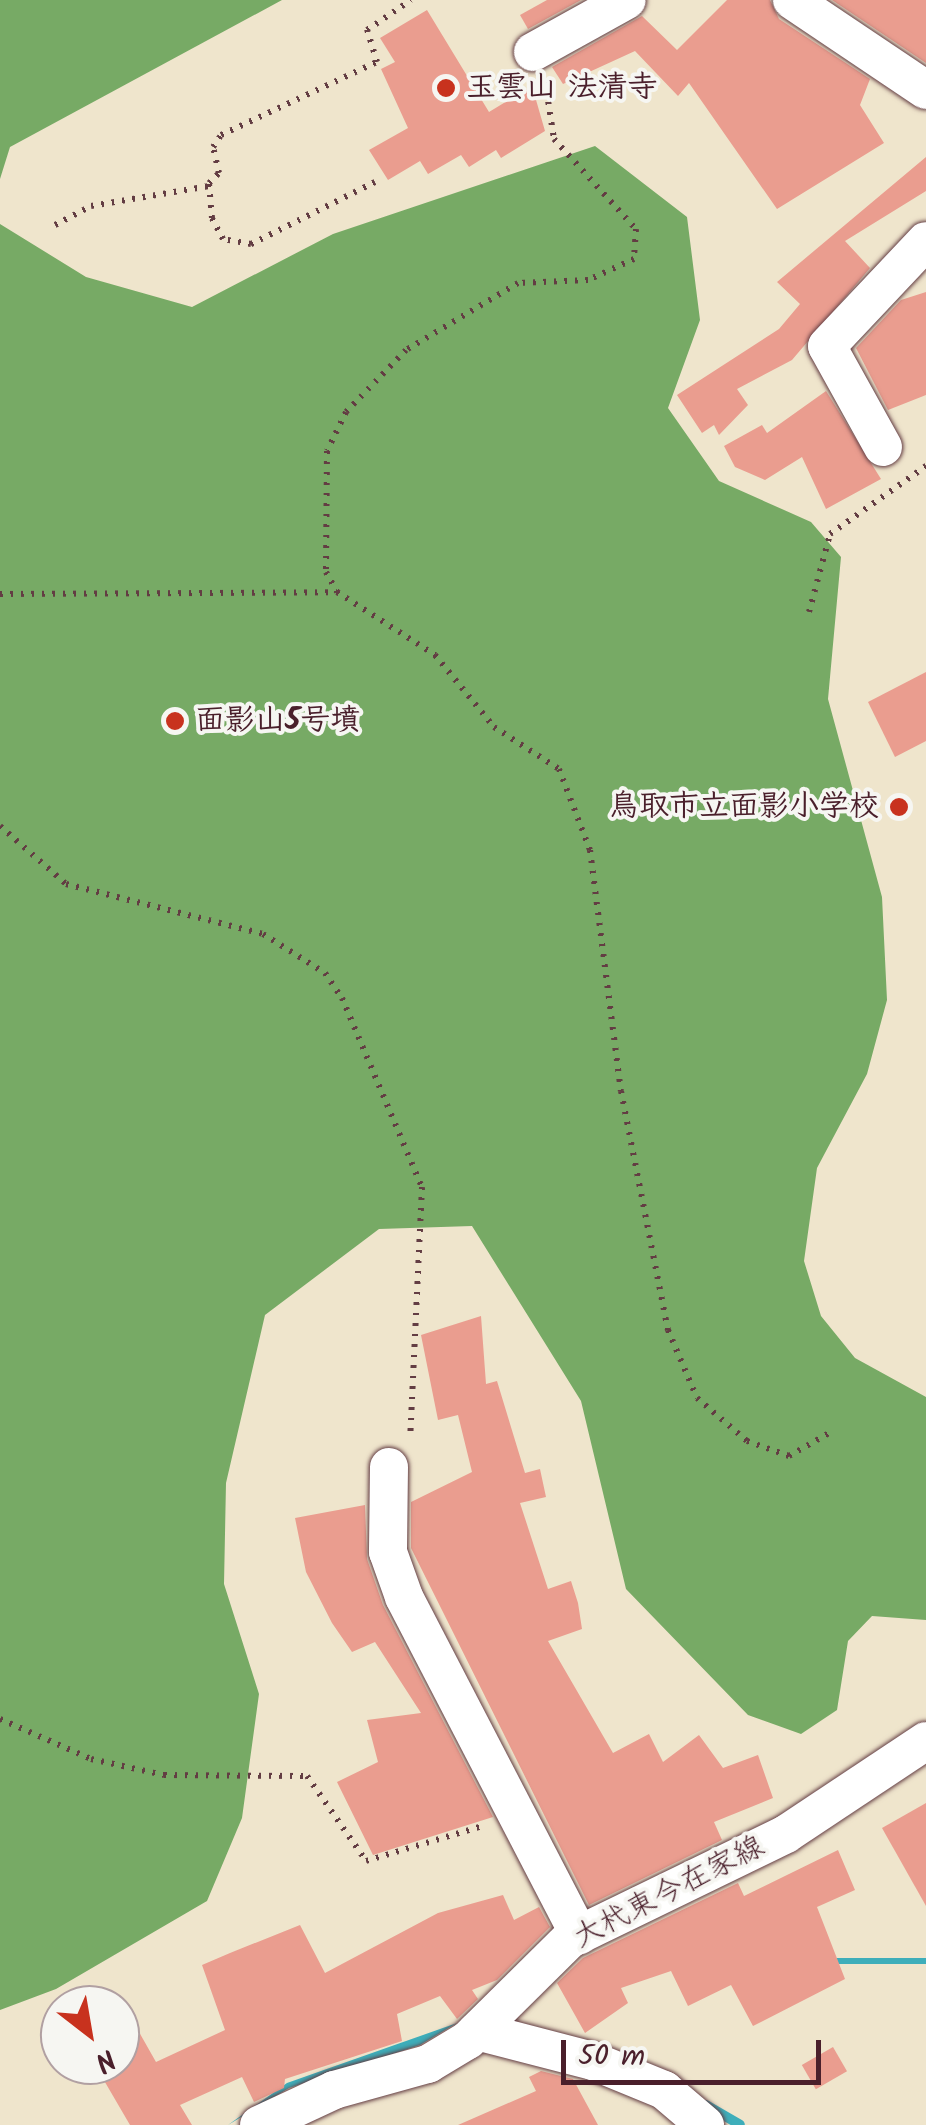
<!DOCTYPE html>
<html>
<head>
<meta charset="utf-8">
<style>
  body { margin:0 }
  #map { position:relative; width:926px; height:2125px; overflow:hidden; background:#efe5cc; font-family:Kalam,"Klee One",sans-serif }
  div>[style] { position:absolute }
  .forest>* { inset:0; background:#77aa65 }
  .water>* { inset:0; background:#3eaeba; transform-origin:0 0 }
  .stream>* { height:10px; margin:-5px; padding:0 5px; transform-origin:5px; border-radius:5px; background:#3eaeba }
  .building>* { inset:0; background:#ea9d8f; transform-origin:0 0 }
  .path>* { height:6px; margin-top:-3px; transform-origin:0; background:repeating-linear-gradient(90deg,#633d43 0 2.5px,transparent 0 10.5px) }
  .roads { filter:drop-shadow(0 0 2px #633d43) drop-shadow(0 0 2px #633d43) }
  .minor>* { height:38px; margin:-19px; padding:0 19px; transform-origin:19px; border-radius:19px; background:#fff }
  .dots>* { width:28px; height:28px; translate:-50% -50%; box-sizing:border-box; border:5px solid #f6f6f2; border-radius:50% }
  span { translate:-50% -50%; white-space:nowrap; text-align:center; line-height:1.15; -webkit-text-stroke:8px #f6f6f2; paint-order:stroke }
  .poi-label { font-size:30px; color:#4a1f2b; font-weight:700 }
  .left { translate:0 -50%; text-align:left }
  .right { translate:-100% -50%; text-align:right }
  .street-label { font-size:30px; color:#4a1f2b }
  .north { position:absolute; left:40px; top:1985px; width:100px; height:100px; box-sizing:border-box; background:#f6f6f2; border:2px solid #b1a0a2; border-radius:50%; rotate:149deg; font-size:28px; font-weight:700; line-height:40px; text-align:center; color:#4a1f2b }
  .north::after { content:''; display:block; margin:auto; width:35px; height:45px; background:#c8321e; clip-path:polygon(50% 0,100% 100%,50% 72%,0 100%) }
  .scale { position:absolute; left:561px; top:2040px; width:260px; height:45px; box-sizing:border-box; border:5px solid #4a1f2b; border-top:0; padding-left:12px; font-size:30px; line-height:35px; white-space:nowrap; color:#4a1f2b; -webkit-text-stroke:8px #f6f6f2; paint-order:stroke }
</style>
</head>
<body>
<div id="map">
  <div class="forest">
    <i style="clip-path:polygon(0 0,282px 0,10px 147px,0 179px)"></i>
    <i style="clip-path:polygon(595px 146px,687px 217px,700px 320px,668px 408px,719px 481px,811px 522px,841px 557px,828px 699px,882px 897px,887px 1000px,867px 1074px,817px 1168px,804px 1261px,821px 1316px,855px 1358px,926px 1397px,926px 1620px,872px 1616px,848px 1641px,837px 1710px,801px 1734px,748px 1715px,626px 1589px,581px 1401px,472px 1226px,379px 1229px,265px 1315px,226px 1483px,224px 1584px,259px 1694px,242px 1818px,207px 1901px,56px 1989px,0 2010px,0 224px,86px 277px,192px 307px,333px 234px)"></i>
  </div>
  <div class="water">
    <i style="left:926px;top:1958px;width:6px;height:268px;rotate:90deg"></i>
    <i style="clip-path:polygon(457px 2023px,420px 2045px,289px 2088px,228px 2125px,287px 2083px)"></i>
  </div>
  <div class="stream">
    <i style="left:706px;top:2105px;width:39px;rotate:30deg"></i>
  </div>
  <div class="building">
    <i style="clip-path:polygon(547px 0,581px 0,528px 29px,520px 15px)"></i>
    <i style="clip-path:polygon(727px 0,770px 0,779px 19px,870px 79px,860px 105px,884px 143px,777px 209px,689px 83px,678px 96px,635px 51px,563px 84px,552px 67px,642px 16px,677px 50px)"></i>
    <i style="clip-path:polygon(832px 0,926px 0,926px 63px)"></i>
    <i style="clip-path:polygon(427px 10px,489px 112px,532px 86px,545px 131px,501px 158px,496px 150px,469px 167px,461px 155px,428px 174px,420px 161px,388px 180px,369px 150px,408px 128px,381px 69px,395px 62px,380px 38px)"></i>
    <i style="clip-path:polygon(926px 157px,926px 191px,845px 241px,870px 268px,792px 360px,737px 389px,748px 405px,719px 435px,714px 425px,702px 433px,677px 395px,779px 329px,800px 304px,777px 282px)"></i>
    <i style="clip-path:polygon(926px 292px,926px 395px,888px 410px,856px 348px,901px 300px)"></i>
    <i style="clip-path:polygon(826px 391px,881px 479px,826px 509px,802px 457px,765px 480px,735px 467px,724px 446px,762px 425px,767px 433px)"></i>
    <i style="clip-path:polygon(926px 672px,926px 741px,895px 757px,868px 702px)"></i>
    <i style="clip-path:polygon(481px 1316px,486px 1384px,497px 1381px,525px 1473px,540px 1469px,546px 1497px,520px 1503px,548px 1589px,571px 1581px,578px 1603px,582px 1629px,548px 1641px,613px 1753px,649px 1734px,663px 1762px,699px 1735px,723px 1768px,758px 1755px,773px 1798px,714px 1822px,722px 1840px,589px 1905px,411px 1548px,411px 1502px,472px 1472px,458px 1415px,438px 1420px,421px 1335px)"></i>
    <i style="clip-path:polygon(365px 1505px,367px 1559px,383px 1605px,493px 1817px,373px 1855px,337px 1782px,378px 1762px,367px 1720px,421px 1713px,375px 1642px,352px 1652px,332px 1623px,306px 1572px,295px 1518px)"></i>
    <i style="clip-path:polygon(926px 1803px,926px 1906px,882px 1828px)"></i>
    <i style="clip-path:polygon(838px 1850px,855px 1890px,817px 1907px,845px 1979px,753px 2026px,731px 1985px,688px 2006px,671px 1971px,621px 1988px,628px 2003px,585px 2033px,557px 1983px,583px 1958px,738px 1883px,744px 1896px)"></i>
    <i style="clip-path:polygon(503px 1895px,514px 1920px,539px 1907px,550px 1927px,497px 1980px,472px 1990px,478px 1999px,457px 2019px,440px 1996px,397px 2014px,402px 2041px,285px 2079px,284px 2088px,254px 2102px,242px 2077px,180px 2105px,192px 2125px,130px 2125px,95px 2065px,120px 2065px,120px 2043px,139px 2032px,156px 2062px,225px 2030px,202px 1965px,230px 1953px,300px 1925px,325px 1973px,438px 1913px)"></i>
    <i style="left:833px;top:2047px;width:28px;height:36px;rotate:60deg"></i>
    <i style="clip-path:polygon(541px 2071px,573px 2079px,598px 2125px,458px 2125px,536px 2091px,529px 2077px)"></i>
  </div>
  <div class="path">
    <i style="left:545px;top:81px;width:59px;rotate:81.2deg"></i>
    <i style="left:554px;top:139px;width:122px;rotate:47.7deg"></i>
    <i style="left:636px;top:229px;width:30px;rotate:94deg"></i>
    <i style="left:634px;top:259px;width:51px;rotate:155.5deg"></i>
    <i style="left:588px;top:280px;width:70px;rotate:177.5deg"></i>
    <i style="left:518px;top:283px;width:131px;rotate:149.1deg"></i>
    <i style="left:406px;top:350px;width:86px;rotate:134.1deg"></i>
    <i style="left:346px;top:412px;width:43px;rotate:116deg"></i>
    <i style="left:327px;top:451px;width:121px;rotate:90.5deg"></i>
    <i style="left:326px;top:572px;width:23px;rotate:61deg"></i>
    <i style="left:337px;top:592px;width:117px;rotate:32.7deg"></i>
    <i style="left:435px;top:655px;width:93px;rotate:50.7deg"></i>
    <i style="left:494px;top:727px;width:77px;rotate:32.9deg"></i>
    <i style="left:559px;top:769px;width:87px;rotate:69.1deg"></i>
    <i style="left:590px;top:850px;width:243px;rotate:82.7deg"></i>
    <i style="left:621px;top:1091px;width:244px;rotate:78.9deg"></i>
    <i style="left:668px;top:1330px;width:74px;rotate:66.9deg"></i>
    <i style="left:697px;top:1398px;width:66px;rotate:40.7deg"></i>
    <i style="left:747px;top:1441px;width:45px;rotate:19.7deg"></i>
    <i style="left:789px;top:1456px;width:46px;rotate:-29.9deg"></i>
    <i style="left:375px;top:182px;width:139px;rotate:153.4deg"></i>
    <i style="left:251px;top:244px;width:28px;rotate:-170deg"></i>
    <i style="left:223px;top:239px;width:24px;rotate:-118deg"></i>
    <i style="left:212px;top:218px;width:35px;rotate:-95deg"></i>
    <i style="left:209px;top:183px;width:14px;rotate:-45deg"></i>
    <i style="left:219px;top:173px;width:27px;rotate:-103deg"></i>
    <i style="left:213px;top:147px;width:14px;rotate:-56deg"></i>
    <i style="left:221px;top:135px;width:172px;rotate:-25.1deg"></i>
    <i style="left:377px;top:62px;width:34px;rotate:-107deg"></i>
    <i style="left:367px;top:30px;width:53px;rotate:-34.3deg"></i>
    <i style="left:55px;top:225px;width:41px;rotate:-27.8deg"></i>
    <i style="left:91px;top:206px;width:120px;rotate:-9.6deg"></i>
    <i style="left:0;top:594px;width:337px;rotate:-0.3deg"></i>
    <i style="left:809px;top:612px;width:81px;rotate:-74.9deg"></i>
    <i style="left:830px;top:534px;width:118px;rotate:-35.3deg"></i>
    <i style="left:0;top:826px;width:88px;rotate:41.3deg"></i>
    <i style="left:66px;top:884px;width:203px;rotate:14.2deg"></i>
    <i style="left:263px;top:934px;width:73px;rotate:32.2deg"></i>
    <i style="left:325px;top:973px;width:30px;rotate:56deg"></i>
    <i style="left:342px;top:998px;width:205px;rotate:67.1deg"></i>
    <i style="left:422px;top:1187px;width:251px;rotate:92.7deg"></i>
    <i style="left:0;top:1719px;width:99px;rotate:23.7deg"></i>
    <i style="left:91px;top:1759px;width:75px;rotate:12.4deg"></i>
    <i style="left:164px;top:1775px;width:143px;rotate:0.4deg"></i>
    <i style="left:307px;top:1776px;width:103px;rotate:55.2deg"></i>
    <i style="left:366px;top:1861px;width:122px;rotate:-16.7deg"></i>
  </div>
  <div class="roads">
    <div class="minor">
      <i style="left:792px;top:0;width:161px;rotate:33.9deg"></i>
      <i style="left:533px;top:52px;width:107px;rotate:-29deg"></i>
      <i style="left:883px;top:447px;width:115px;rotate:-119deg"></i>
      <i style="left:827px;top:346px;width:144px;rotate:-46.7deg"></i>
      <i style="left:389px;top:1467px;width:85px;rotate:90.7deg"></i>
      <i style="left:388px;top:1552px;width:48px;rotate:70.4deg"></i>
      <i style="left:404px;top:1597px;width:381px;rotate:62.6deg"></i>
      <i style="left:477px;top:2031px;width:120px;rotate:14.5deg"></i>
      <i style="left:593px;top:2061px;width:77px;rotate:22.2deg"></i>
      <i style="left:664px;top:2090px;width:54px;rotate:40.5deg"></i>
      <i style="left:259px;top:2125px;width:83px;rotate:-25deg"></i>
      <i style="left:334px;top:2090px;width:98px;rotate:-15.5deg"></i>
      <i style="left:428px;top:2064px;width:47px;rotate:-31deg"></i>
      <i style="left:468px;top:2040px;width:144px;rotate:-44.7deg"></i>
      <i style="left:570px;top:1939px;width:240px;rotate:-25.9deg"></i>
      <i style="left:786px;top:1834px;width:168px;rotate:-33.6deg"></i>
    </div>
  </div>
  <div class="dots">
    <i style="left:446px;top:88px;background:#c8321e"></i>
    <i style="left:175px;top:721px;background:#c8321e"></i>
    <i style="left:899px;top:807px;background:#c8321e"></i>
  </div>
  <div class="poi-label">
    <span class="left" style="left:466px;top:88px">玉雲山 法清寺</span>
    <span class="left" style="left:195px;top:721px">面影山5号墳</span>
    <span class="right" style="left:879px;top:807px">鳥取市立面影小学校</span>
  </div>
  <div class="street-label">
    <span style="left:669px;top:1893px;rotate:-27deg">大杙東今在家線</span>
  </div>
  <div class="north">N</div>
  <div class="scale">50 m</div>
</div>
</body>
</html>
